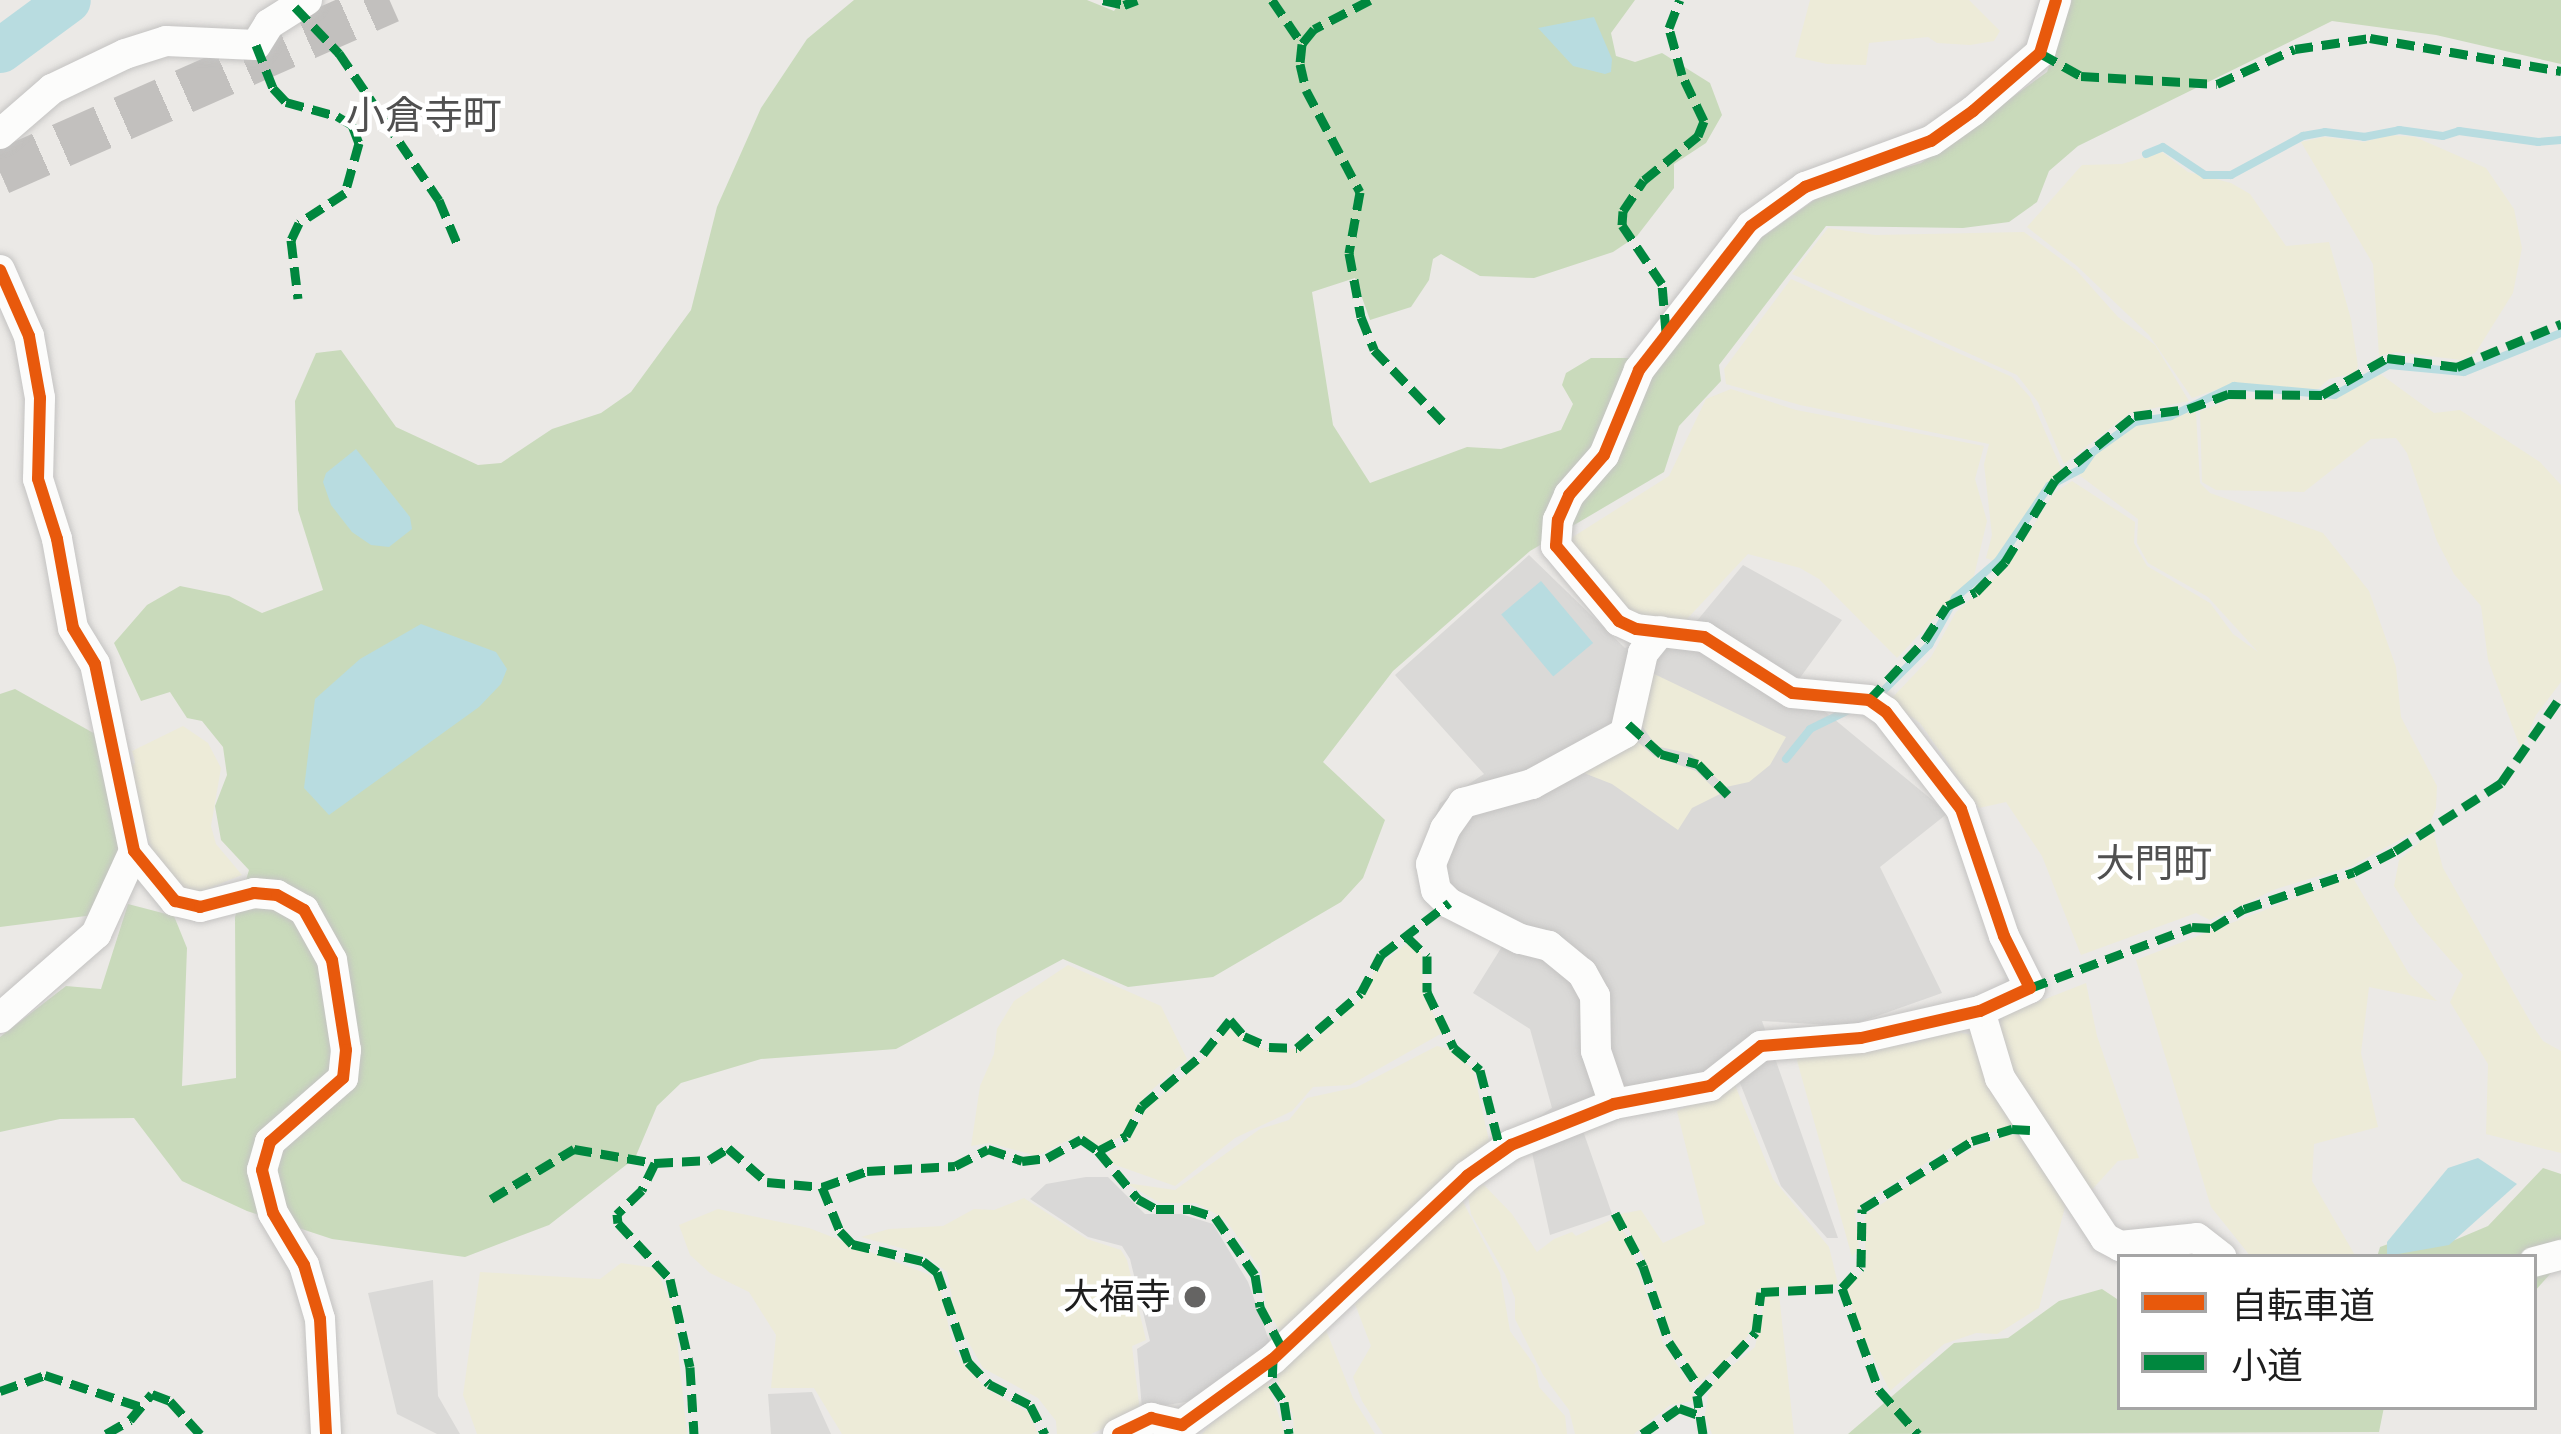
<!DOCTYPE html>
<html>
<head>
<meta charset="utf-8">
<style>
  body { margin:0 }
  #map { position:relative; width:2561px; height:1434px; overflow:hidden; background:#ebe9e6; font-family:"Archivo Narrow","Noto Sans JP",sans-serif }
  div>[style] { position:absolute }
  .residential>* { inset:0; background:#dad9d7 }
  .religious>* { inset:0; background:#d9d8d7 }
  .farmland>* { inset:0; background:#edebd8 }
  .forest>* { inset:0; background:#c9dabb }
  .water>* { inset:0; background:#b8dce0; transform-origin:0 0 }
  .stream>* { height:8px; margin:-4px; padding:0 4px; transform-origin:4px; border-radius:4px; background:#b8dce0 }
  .river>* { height:45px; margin:-22.5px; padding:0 22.5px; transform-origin:22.5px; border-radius:22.5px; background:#b8dce0 }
  .highway-tunnel>* { height:45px; margin-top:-22.5px; transform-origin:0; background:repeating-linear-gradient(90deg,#c2c0be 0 45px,transparent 0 67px) }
  .roads { filter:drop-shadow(0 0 3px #c4c3c2) drop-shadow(0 0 3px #c4c3c2) }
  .minor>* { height:30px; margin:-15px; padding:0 15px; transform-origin:15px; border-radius:15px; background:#fcfcfb }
  .quiet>* { height:9px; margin-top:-4.5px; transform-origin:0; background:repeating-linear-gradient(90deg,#00873e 0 18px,transparent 0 27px) }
  .cycleway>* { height:12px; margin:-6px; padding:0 6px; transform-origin:6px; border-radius:6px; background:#e8590c }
  .dots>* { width:33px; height:33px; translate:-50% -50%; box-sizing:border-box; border:6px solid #fff; border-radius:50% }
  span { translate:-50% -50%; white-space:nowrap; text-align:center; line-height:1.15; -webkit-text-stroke:9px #fff; paint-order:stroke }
  .poi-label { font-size:36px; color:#1d1d1d }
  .right { translate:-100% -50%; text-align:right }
  .neighbourhood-label { font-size:39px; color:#505050 }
  .legend { position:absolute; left:2117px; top:1254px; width:420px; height:156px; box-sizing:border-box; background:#fff; border:3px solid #a5a5a5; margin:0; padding:15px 21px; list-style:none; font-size:36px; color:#1d1d1d }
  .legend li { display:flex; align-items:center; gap:24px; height:60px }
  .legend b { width:60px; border:3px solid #a5a5a5 }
</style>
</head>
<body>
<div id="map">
  <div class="residential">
    <i style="clip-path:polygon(1529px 555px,1625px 648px,1696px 622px,1743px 565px,1842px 620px,1794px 686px,1948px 813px,1880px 867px,1942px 993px,1849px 1026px,1762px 1021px,1838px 1238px,1827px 1238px,1781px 1186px,1734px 1068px,1581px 1125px,1612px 1214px,1550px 1235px,1526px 1125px,1552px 1108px,1530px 1029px,1473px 993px,1516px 924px,1416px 868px,1440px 803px,1484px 774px,1395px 675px)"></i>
    <i style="clip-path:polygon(433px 1280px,438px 1396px,460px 1434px,437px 1434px,397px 1414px,368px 1293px)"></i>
    <i style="clip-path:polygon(812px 1392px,831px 1434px,771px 1434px,768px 1394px)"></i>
  </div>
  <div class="religious">
    <i style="clip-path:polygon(1086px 1177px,1108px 1177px,1145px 1214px,1181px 1214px,1213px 1224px,1248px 1282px,1270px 1343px,1198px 1400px,1142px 1409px,1137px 1349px,1150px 1341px,1130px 1259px,1122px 1246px,1088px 1237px,1030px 1199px,1046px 1184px)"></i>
  </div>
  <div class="farmland">
    <i style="clip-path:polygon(1810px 0,1969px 0,2000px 31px,1994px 41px,1970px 45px,1937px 43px,1928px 37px,1869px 43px,1866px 65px,1827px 64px,1795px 57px)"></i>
    <i style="clip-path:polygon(2390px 135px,2415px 137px,2486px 168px,2514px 209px,2522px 248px,2513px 293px,2476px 352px,2461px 360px,2396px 352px,2379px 356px,2373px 264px,2301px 142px,2324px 137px,2364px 142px)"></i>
    <i style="clip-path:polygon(2162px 152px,2188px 172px,2231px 183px,2250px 194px,2286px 246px,2329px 242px,2351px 319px,2358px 366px,2355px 373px,2329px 379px,2318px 389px,2224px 387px,2192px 398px,2149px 335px,2077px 266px,2027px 227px,2082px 165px,2122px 164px)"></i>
    <i style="clip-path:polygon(1828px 228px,1875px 235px,2024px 232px,2076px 270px,2118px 317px,2155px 345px,2189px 401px,2130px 413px,2064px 464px,2038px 402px,2017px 375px,1792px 274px)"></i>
    <i style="clip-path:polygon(1791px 279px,2012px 377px,2030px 397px,2061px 468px,1994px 561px,1986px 558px,1992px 535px,1984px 464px,1989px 444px,1800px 405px,1726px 384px,1724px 369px)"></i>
    <i style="clip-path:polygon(2379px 373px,2434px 413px,2460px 410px,2540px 462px,2561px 485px,2561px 682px,2536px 715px,2521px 750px,2488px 660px,2481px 606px,2454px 574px,2437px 541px,2407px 453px,2396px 438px,2371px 439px,2304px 492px,2216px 490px,2202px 482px,2200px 411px,2236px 398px,2332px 400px)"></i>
    <i style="clip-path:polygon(1731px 389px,1796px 410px,1984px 446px,1975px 479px,1987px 521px,1974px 576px,1897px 658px,1819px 579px,1800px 568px,1748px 554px,1685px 621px,1648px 618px,1619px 606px,1568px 540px,1669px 476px,1706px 399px)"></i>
    <i style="clip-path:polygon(2180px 412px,2196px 413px,2200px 483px,2210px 493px,2323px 533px,2369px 591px,2396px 667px,2401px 717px,2437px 786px,2436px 808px,2430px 823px,2352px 866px,2276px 889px,2210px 920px,2196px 913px,2081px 955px,2042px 856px,2006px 802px,1979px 808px,1920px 723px,1889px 701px,1931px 657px,1956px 612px,2007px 567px,2054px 493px,2072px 481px,2135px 522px,2134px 543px,2147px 566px,2210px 603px,2233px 634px,2258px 652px,2208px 597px,2148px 563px,2137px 543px,2138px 519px,2079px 475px,2094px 454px,2137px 424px,2169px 420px)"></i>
    <i style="clip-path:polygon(1650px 672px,1786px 737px,1770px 765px,1749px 782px,1726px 787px,1691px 754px,1656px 746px,1638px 720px)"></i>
    <i style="clip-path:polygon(183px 726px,208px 743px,221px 768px,211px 826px,216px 844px,242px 875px,192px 895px,169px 884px,155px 861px,129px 770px,135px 763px,132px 751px)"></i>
    <i style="clip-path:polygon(1632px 737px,1654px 756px,1696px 771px,1720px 794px,1692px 808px,1678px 830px,1612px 784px,1584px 773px)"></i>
    <i style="clip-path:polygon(2433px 831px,2443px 868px,2531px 1023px,2543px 1041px,2561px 1051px,2561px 1153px,2486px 1134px,2488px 1064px,2450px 1002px,2463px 975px,2417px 922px,2394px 886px,2399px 860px)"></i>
    <i style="clip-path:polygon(2352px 876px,2409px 974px,2437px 1001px,2369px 987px,2361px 1053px,2378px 1127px,2314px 1144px,2312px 1181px,2356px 1257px,2251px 1257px,2211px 1207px,2136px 960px)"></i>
    <i style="clip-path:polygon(1407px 943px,1421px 952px,1424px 998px,1444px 1032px,1350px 1085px,1313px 1087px,1292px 1111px,1235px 1138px,1175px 1186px,1110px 1163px,1108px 1153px,1128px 1142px,1146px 1109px,1203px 1059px,1229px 1026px,1267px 1051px,1306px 1048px,1359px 1001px,1375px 970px)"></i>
    <i style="clip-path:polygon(1068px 965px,1161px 1006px,1187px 1059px,1145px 1096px,1120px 1137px,1099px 1146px,1080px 1134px,1037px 1156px,989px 1143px,971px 1146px,980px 1086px,994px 1054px,997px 1029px,1014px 1001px)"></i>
    <i style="clip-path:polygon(2086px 983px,2097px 1036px,2139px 1158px,2118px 1161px,2087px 1195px,2034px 1117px,2003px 1049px,2000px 1017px)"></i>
    <i style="clip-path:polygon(1950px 1031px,1980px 1036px,2014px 1125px,1955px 1145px,1862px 1203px,1855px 1213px,1859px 1248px,1852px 1257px,1796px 1057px,1914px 1043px)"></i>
    <i style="clip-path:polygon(1437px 1046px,1449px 1049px,1473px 1069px,1490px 1145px,1280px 1331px,1266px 1308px,1261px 1270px,1225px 1219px,1196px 1203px,1160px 1203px,1126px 1183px,1175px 1190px,1260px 1129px,1289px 1120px,1307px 1098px,1357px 1087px)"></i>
    <i style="clip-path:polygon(1735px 1085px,1773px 1179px,1829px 1247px,1838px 1284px,1758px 1289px,1756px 1321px,1742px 1345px,1699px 1383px,1671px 1336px,1644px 1258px,1620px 1214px,1641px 1210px,1663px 1243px,1705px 1224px,1677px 1111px)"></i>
    <i style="clip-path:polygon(2006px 1135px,2023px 1135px,2067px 1199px,2039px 1308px,1997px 1334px,1976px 1333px,1944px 1344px,1890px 1391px,1858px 1328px,1846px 1288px,1865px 1270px,1865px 1215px,1945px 1162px)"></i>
    <i style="clip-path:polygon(1483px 1184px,1512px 1214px,1537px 1252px,1554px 1239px,1572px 1232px,1576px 1236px,1613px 1219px,1626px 1235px,1663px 1343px,1693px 1389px,1693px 1401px,1670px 1405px,1634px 1434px,1575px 1434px,1569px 1410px,1543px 1375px,1515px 1319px,1515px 1298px,1505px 1274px,1471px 1214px,1468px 1195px)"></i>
    <i style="clip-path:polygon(1024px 1198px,1087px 1239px,1121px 1250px,1127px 1260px,1146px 1340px,1132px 1346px,1140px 1412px,1091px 1434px,1057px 1434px,1056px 1421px,1038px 1398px,983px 1368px,957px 1322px,947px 1272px,923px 1254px,861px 1237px,889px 1229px,943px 1226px,974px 1209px,994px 1210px)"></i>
    <i style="clip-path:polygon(1462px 1200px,1500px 1273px,1510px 1331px,1535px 1366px,1539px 1387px,1565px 1416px,1567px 1434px,1383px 1434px,1362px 1401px,1353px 1377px,1371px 1346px,1355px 1304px)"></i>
    <i style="clip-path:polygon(718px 1209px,809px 1228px,930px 1275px,941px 1291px,953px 1347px,966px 1367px,988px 1390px,1028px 1412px,1038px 1434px,842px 1434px,814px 1388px,771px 1388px,776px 1335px,749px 1292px,710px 1273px,690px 1255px,679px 1225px)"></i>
    <i style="clip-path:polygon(621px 1263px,656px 1268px,674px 1311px,687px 1434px,477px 1434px,463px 1395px,480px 1272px,600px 1279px)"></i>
    <i style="clip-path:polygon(1779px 1294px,1794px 1434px,1712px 1434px,1705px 1415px,1708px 1394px,1715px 1380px,1755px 1347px,1766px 1295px)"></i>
    <i style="clip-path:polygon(1326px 1330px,1353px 1398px,1375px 1434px,1294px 1434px,1293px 1415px,1277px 1380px,1279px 1367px)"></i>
    <i style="clip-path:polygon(1267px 1380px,1285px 1434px,1202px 1434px,1209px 1426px)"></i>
  </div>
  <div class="forest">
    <i style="clip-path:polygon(854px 0,1087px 0,1114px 11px,1121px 0,1635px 0,1611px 33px,1616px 56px,1635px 62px,1662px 53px,1710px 83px,1722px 115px,1706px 143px,1674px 164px,1674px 188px,1637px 236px,1613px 252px,1534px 278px,1480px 276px,1441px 254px,1433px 259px,1429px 280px,1411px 307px,1370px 320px,1355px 278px,1312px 292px,1333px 425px,1370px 483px,1467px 447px,1501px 449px,1561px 430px,1573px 404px,1562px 385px,1566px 373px,1591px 358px,1665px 358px,1751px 245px,1830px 189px,1921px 163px,2047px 72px,2072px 0,2561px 0,2561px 64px,2436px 35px,2332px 21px,2078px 146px,2049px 171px,2037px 202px,2009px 222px,1963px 228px,1826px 226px,1719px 365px,1721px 381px,1679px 426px,1664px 472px,1530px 551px,1393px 671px,1323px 762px,1385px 820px,1363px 878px,1341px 902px,1213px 977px,1128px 987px,1063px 959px,896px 1049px,761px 1059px,681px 1083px,657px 1106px,635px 1158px,549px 1225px,465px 1257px,332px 1239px,247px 1211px,182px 1181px,134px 1118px,60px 1119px,0 1132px,0 1037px,66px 986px,101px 989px,128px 904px,174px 916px,187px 948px,182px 1086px,236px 1078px,235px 917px,249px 870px,221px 840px,215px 806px,227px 775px,223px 747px,202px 721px,187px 718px,170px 692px,141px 701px,114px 643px,147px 605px,180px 586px,229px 596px,262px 613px,323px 590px,298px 510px,295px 401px,316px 353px,341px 350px,396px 427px,478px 465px,501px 463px,552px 429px,601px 413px,631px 392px,691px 310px,717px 207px,761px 108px,807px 39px)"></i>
    <i style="clip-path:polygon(15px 689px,97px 735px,120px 844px,94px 915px,0 927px,0 694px)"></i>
    <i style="clip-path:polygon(2543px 1168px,2561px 1174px,2561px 1262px,2534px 1292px,2534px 1257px,2377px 1257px,2380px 1247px,2432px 1228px,2450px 1242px,2488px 1226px)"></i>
    <i style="clip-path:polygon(2102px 1289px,2120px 1301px,2120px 1407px,2384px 1407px,2379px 1432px,1848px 1434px,1954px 1343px,2008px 1338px,2059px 1301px)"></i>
  </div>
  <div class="water">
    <i style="clip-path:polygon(1594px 17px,1612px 59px,1611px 72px,1605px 74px,1573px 66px,1538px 28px)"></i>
    <i style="clip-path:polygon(356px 449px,410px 517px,412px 529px,389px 547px,371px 545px,352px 532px,331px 505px,323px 482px,326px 473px)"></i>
    <i style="left:1541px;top:581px;width:81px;height:52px;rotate:50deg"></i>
    <i style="clip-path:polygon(421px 624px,496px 652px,507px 669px,501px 684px,479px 707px,329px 815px,304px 788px,315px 699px,360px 659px)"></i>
    <i style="clip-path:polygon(2478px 1158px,2517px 1184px,2449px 1245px,2387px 1256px,2387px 1242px,2448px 1168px)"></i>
  </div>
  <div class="stream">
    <i style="left:2146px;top:154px;width:18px;rotate:-22deg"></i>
    <i style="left:2163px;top:147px;width:50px;rotate:33.7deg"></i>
    <i style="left:2205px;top:175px;width:26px"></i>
    <i style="left:2231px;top:175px;width:82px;rotate:-28.4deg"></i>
    <i style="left:2303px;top:136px;width:22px;rotate:-10deg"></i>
    <i style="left:2325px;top:132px;width:39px;rotate:7deg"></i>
    <i style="left:2364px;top:137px;width:36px;rotate:-11deg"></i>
    <i style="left:2399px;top:130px;width:44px;rotate:7.8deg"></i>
    <i style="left:2443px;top:136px;width:17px;rotate:-17deg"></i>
    <i style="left:2459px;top:131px;width:80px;rotate:7.9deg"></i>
    <i style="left:2538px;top:142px;width:23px;rotate:-5deg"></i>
    <i style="left:1879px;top:695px;width:71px;rotate:-45deg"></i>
    <i style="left:1929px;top:645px;width:54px;rotate:-61deg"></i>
    <i style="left:1955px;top:598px;width:57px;rotate:-40.7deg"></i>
    <i style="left:1998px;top:561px;width:91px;rotate:-55.8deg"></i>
    <i style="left:2049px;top:486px;width:36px;rotate:-28deg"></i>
    <i style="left:2081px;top:469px;width:21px;rotate:-55deg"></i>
    <i style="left:2093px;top:452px;width:52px;rotate:-35.5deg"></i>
    <i style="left:2135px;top:422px;width:36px;rotate:-9deg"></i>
    <i style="left:2171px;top:416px;width:70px;rotate:-25.5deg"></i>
    <i style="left:2234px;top:386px;width:101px;rotate:5.1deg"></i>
    <i style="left:2335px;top:395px;width:62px;rotate:-29.1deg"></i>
    <i style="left:2389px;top:365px;width:75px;rotate:5.3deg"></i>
    <i style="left:2464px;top:372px;width:105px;rotate:-21.9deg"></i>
    <i style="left:1786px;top:759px;width:38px;rotate:-51deg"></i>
    <i style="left:1810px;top:729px;width:43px;rotate:-26deg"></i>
  </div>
  <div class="river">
    <i style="left:0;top:50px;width:84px;rotate:-36.3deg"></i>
  </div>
  <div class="highway-tunnel">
    <i style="left:0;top:172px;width:426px;rotate:-23.8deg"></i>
  </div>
  <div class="roads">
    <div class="minor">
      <i style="left:0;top:134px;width:69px;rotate:-40.9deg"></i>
      <i style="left:52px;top:89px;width:81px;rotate:-25.6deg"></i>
      <i style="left:125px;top:54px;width:43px;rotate:-17.6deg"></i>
      <i style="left:166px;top:41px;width:90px;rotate:2.5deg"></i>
      <i style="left:256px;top:45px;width:25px;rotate:-58deg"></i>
      <i style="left:269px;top:24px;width:45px;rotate:-32.3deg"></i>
      <i style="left:0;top:270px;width:72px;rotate:66.3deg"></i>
      <i style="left:29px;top:336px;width:63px;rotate:79.9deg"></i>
      <i style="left:40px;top:398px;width:81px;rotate:91.4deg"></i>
      <i style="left:38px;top:479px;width:63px;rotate:72.4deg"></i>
      <i style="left:57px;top:539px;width:90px;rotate:79.8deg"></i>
      <i style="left:73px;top:628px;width:42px;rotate:58.6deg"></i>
      <i style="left:95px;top:664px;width:191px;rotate:78.2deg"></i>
      <i style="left:134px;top:851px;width:65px;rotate:50.6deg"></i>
      <i style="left:175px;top:901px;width:26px;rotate:13deg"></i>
      <i style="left:200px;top:907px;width:56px;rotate:-14.5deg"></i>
      <i style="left:254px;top:893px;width:23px;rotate:5deg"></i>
      <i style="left:277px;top:895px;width:31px;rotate:29deg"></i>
      <i style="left:304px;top:910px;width:57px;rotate:60.8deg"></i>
      <i style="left:332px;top:960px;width:91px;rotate:81.2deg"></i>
      <i style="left:346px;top:1050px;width:28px;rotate:96deg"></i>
      <i style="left:343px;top:1078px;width:97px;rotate:138.8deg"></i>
      <i style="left:270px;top:1142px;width:29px;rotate:106deg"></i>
      <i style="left:262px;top:1170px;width:44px;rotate:75.7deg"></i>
      <i style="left:273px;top:1213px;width:61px;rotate:59.2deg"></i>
      <i style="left:304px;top:1265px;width:56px;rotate:73.5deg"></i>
      <i style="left:320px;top:1319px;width:115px;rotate:87deg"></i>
      <i style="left:1980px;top:1011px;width:70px;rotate:73.4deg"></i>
      <i style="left:2000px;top:1078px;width:191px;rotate:56.7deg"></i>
      <i style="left:2105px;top:1238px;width:17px;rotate:28deg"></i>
      <i style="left:2120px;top:1246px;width:77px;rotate:-5.9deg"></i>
      <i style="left:2197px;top:1238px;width:31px;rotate:38deg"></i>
      <i style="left:0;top:1018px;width:128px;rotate:-41.2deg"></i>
      <i style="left:96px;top:934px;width:91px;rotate:-65.4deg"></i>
      <i style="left:1614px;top:1104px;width:56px;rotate:-108.8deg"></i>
      <i style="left:1596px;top:1051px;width:55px;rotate:-91deg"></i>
      <i style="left:1595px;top:996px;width:26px;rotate:-119deg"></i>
      <i style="left:1582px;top:973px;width:43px;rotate:-140.7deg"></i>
      <i style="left:1549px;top:946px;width:30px;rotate:-166deg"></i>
      <i style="left:1520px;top:939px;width:80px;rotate:-153.1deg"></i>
      <i style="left:1449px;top:903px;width:18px;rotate:-135deg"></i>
      <i style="left:1436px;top:890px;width:26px;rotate:-101deg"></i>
      <i style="left:1431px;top:864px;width:38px;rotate:-68deg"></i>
      <i style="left:1445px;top:829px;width:32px;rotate:-55deg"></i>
      <i style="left:1463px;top:803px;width:72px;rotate:-15.4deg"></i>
      <i style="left:1532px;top:784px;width:106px;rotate:-28.7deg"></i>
      <i style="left:1625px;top:733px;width:82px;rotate:-77.3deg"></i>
      <i style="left:1643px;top:653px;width:28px;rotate:-51deg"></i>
      <i style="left:2534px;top:1262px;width:28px;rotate:-15deg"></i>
      <i style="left:1118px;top:1434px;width:37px;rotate:-26deg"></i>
      <i style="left:1151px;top:1418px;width:32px;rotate:13deg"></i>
      <i style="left:1182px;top:1425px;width:112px;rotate:-36deg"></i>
      <i style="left:1273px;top:1359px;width:267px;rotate:-43.3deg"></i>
      <i style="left:1467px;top:1176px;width:54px;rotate:-35.2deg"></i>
      <i style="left:1511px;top:1145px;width:111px;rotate:-21.7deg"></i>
      <i style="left:1614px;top:1104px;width:98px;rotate:-10.6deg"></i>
      <i style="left:1710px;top:1086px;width:65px;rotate:-38.1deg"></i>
      <i style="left:1761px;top:1046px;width:100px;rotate:-4.6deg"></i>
      <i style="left:1861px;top:1038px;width:122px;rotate:-12.8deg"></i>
      <i style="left:1980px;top:1011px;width:55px;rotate:-24.7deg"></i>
      <i style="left:2030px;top:988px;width:58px;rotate:-116.6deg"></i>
      <i style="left:2004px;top:936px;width:134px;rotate:-108.7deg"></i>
      <i style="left:1961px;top:809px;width:123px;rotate:-127.7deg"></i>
      <i style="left:1886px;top:712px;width:21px;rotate:-145deg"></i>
      <i style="left:1869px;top:700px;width:77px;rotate:-174.8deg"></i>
      <i style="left:1792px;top:693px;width:104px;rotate:-147.5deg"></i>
      <i style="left:1704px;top:637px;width:68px;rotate:-173.3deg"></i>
      <i style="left:1636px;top:629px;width:19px;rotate:-155deg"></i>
      <i style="left:1619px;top:621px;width:98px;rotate:-130deg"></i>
      <i style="left:1556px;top:546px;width:26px;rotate:-86deg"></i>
      <i style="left:1558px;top:520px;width:27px;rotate:-66deg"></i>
      <i style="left:1569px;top:495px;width:53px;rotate:-48.8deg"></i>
      <i style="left:1604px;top:455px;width:92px;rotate:-67.6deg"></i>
      <i style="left:1639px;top:370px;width:182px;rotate:-52.1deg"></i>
      <i style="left:1751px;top:226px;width:67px;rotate:-35.8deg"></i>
      <i style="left:1805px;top:187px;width:134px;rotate:-20.1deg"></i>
      <i style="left:1931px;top:141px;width:52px;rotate:-35.5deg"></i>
      <i style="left:1973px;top:111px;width:89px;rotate:-40.9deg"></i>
      <i style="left:2040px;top:53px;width:55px;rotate:-73.2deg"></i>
    </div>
  </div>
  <div class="quiet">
    <i style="left:1103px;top:0;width:22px;rotate:13deg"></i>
    <i style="left:1124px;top:5px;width:14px;rotate:-21deg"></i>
    <i style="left:1272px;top:0;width:53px;rotate:55.7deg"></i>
    <i style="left:1370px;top:0;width:63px;rotate:152.6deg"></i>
    <i style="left:1314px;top:29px;width:19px;rotate:129deg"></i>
    <i style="left:1302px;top:44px;width:20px;rotate:96deg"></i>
    <i style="left:1300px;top:64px;width:27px;rotate:77deg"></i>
    <i style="left:1306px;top:90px;width:115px;rotate:62.1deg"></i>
    <i style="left:1360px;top:192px;width:62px;rotate:100.2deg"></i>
    <i style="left:1349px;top:253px;width:65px;rotate:79.4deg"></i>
    <i style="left:1361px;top:317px;width:35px;rotate:68deg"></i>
    <i style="left:1374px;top:350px;width:105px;rotate:46.2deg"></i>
    <i style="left:295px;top:7px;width:64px;rotate:46.3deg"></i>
    <i style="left:339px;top:53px;width:178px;rotate:55.8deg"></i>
    <i style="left:439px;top:200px;width:52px;rotate:67.4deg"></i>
    <i style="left:256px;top:45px;width:46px;rotate:68.4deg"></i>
    <i style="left:273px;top:88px;width:19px;rotate:47deg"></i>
    <i style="left:286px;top:102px;width:53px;rotate:15.4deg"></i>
    <i style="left:337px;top:116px;width:17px;rotate:31deg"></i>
    <i style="left:352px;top:125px;width:19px;rotate:69deg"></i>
    <i style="left:359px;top:143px;width:52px;rotate:105.6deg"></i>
    <i style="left:345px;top:193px;width:55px;rotate:146.9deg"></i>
    <i style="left:299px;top:223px;width:19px;rotate:115deg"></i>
    <i style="left:291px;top:240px;width:59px;rotate:83.2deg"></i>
    <i style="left:2040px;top:53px;width:47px;rotate:29.3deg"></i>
    <i style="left:2081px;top:76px;width:136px;rotate:3.4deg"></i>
    <i style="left:2217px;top:84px;width:85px;rotate:-24.2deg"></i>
    <i style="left:2295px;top:49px;width:76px;rotate:-8.3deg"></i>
    <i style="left:2370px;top:38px;width:194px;rotate:9.8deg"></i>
    <i style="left:1666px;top:332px;width:48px;rotate:-94.8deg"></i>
    <i style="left:1662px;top:284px;width:71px;rotate:-124.1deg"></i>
    <i style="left:1622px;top:225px;width:14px;rotate:-86deg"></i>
    <i style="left:1623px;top:211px;width:37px;rotate:-56deg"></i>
    <i style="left:1644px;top:180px;width:70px;rotate:-39.2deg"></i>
    <i style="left:1698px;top:136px;width:16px;rotate:-68deg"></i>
    <i style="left:1704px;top:121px;width:51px;rotate:-115.6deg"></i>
    <i style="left:1682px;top:75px;width:49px;rotate:-105.5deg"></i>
    <i style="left:1669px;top:28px;width:30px;rotate:-69deg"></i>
    <i style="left:1869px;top:700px;width:82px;rotate:-47deg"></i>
    <i style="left:1925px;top:640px;width:40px;rotate:-57.1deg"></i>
    <i style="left:1947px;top:606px;width:32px;rotate:-26deg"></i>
    <i style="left:1976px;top:592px;width:42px;rotate:-46deg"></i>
    <i style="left:2005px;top:562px;width:96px;rotate:-58.6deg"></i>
    <i style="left:2055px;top:480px;width:102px;rotate:-39deg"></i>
    <i style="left:2134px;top:416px;width:54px;rotate:-7.4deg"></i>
    <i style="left:2188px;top:409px;width:43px;rotate:-20.6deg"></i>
    <i style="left:2228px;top:394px;width:94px;rotate:0.6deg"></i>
    <i style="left:2322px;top:395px;width:75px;rotate:-29.6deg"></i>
    <i style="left:2387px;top:358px;width:71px;rotate:7.3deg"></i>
    <i style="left:2457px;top:367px;width:113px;rotate:-22.5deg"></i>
    <i style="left:1628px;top:724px;width:45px;rotate:42.3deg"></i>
    <i style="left:1661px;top:754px;width:38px;rotate:15deg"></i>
    <i style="left:1698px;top:764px;width:43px;rotate:45.9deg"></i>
    <i style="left:1407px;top:937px;width:28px;rotate:44deg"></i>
    <i style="left:1427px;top:956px;width:36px;rotate:90deg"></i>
    <i style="left:1427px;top:992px;width:62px;rotate:64.3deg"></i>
    <i style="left:1454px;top:1048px;width:34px;rotate:40deg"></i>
    <i style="left:1480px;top:1070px;width:85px;rotate:75.6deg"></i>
    <i style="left:2030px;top:988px;width:173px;rotate:-20.6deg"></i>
    <i style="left:2192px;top:927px;width:20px;rotate:3deg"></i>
    <i style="left:2212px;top:928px;width:37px;rotate:-31deg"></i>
    <i style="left:2244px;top:909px;width:116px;rotate:-18.6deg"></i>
    <i style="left:2354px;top:872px;width:46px;rotate:-27.1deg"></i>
    <i style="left:2395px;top:851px;width:126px;rotate:-32.7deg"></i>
    <i style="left:2501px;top:783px;width:106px;rotate:-55.4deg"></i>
    <i style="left:1098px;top:1151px;width:32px;rotate:-28deg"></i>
    <i style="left:1126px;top:1136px;width:34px;rotate:-62deg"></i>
    <i style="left:1142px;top:1106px;width:80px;rotate:-40.4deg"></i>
    <i style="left:1203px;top:1054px;width:43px;rotate:-51.5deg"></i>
    <i style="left:1230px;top:1020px;width:21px;rotate:49deg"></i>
    <i style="left:1244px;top:1036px;width:27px;rotate:24deg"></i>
    <i style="left:1269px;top:1047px;width:28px;rotate:2deg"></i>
    <i style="left:1297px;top:1048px;width:84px;rotate:-40.7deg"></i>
    <i style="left:1361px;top:993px;width:43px;rotate:-62.2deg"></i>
    <i style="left:1381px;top:955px;width:86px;rotate:-37.4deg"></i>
    <i style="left:655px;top:1163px;width:30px;rotate:116deg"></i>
    <i style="left:642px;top:1190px;width:35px;rotate:136deg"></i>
    <i style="left:617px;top:1214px;width:9px;rotate:84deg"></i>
    <i style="left:618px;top:1223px;width:76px;rotate:47.1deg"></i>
    <i style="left:670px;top:1279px;width:90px;rotate:77.2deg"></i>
    <i style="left:690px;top:1367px;width:67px;rotate:86.6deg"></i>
    <i style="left:822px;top:1187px;width:48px;rotate:67.8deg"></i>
    <i style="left:840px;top:1231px;width:18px;rotate:47deg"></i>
    <i style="left:852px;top:1244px;width:73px;rotate:13.5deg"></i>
    <i style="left:923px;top:1261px;width:18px;rotate:38deg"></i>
    <i style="left:937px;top:1272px;width:95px;rotate:71deg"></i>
    <i style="left:968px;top:1362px;width:30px;rotate:46deg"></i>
    <i style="left:989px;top:1384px;width:46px;rotate:27.1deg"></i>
    <i style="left:1030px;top:1405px;width:33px;rotate:63deg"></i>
    <i style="left:491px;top:1199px;width:97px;rotate:-31.1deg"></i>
    <i style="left:574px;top:1149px;width:82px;rotate:9.8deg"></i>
    <i style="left:655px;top:1163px;width:54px;rotate:-3.2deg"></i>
    <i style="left:709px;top:1160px;width:22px;rotate:-32deg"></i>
    <i style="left:728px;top:1148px;width:52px;rotate:41.1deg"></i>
    <i style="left:767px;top:1182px;width:55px;rotate:5.2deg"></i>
    <i style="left:822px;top:1187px;width:48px;rotate:-19.6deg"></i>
    <i style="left:867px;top:1171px;width:88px;rotate:-3.3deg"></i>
    <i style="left:955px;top:1166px;width:37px;rotate:-27deg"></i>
    <i style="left:988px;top:1149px;width:36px;rotate:19deg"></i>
    <i style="left:1022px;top:1161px;width:25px;rotate:-7deg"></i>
    <i style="left:1047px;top:1158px;width:39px;rotate:-29deg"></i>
    <i style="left:1081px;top:1139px;width:21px;rotate:35deg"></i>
    <i style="left:1098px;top:1151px;width:62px;rotate:50.2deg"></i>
    <i style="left:1138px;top:1199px;width:21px;rotate:29deg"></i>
    <i style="left:1156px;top:1209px;width:34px"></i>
    <i style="left:1190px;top:1209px;width:26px;rotate:18deg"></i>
    <i style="left:1215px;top:1217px;width:70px;rotate:55.4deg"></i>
    <i style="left:1255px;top:1275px;width:32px;rotate:81deg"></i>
    <i style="left:1260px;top:1307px;width:49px;rotate:61.9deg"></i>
    <i style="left:1615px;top:1213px;width:60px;rotate:62.2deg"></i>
    <i style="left:1643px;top:1266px;width:80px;rotate:71.1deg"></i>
    <i style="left:1669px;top:1342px;width:58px;rotate:56.3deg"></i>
    <i style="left:1842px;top:1288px;width:109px;rotate:70.1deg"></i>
    <i style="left:1879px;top:1390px;width:59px;rotate:48.4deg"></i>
    <i style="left:1273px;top:1359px;width:25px;rotate:92deg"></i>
    <i style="left:1272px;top:1384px;width:22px;rotate:56deg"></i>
    <i style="left:1284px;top:1402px;width:32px;rotate:81deg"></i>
    <i style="left:0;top:1391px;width:48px;rotate:-19.6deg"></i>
    <i style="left:45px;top:1375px;width:101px;rotate:18.4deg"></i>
    <i style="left:106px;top:1434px;width:28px;rotate:-30deg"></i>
    <i style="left:130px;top:1420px;width:34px;rotate:-50deg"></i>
    <i style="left:152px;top:1394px;width:19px;rotate:21deg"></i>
    <i style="left:170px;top:1401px;width:45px;rotate:47.7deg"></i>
    <i style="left:1642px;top:1434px;width:45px;rotate:-35.1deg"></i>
    <i style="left:1679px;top:1408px;width:20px;rotate:20deg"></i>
    <i style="left:1703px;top:1434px;width:39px;rotate:-99deg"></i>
    <i style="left:1697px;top:1395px;width:86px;rotate:-46.9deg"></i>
    <i style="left:1756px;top:1332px;width:40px;rotate:-82.9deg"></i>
    <i style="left:1761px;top:1292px;width:81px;rotate:-2.8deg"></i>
    <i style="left:1842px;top:1288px;width:28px;rotate:-48deg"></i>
    <i style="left:1861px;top:1267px;width:58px;rotate:-89deg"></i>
    <i style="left:1862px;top:1209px;width:129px;rotate:-31.7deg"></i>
    <i style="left:1972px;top:1141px;width:42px;rotate:-16.7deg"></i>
    <i style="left:2012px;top:1129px;width:18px;rotate:3deg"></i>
  </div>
  <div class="cycleway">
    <i style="left:0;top:270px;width:72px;rotate:66.3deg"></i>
    <i style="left:29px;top:336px;width:63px;rotate:79.9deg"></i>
    <i style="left:40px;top:398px;width:81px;rotate:91.4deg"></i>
    <i style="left:38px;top:479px;width:63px;rotate:72.4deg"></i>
    <i style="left:57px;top:539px;width:90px;rotate:79.8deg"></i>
    <i style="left:73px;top:628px;width:42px;rotate:58.6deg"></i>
    <i style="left:95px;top:664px;width:191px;rotate:78.2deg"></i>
    <i style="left:134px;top:851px;width:65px;rotate:50.6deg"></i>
    <i style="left:175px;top:901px;width:26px;rotate:13deg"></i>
    <i style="left:200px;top:907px;width:56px;rotate:-14.5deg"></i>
    <i style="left:254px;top:893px;width:23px;rotate:5deg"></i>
    <i style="left:277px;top:895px;width:31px;rotate:29deg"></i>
    <i style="left:304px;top:910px;width:57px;rotate:60.8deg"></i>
    <i style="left:332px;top:960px;width:91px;rotate:81.2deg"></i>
    <i style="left:346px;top:1050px;width:28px;rotate:96deg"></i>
    <i style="left:343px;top:1078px;width:97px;rotate:138.8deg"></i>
    <i style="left:270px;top:1142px;width:29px;rotate:106deg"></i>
    <i style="left:262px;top:1170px;width:44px;rotate:75.7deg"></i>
    <i style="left:273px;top:1213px;width:61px;rotate:59.2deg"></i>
    <i style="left:304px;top:1265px;width:56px;rotate:73.5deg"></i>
    <i style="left:320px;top:1319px;width:115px;rotate:87deg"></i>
    <i style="left:1118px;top:1434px;width:37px;rotate:-26deg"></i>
    <i style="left:1151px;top:1418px;width:32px;rotate:13deg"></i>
    <i style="left:1182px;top:1425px;width:112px;rotate:-36deg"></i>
    <i style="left:1273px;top:1359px;width:267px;rotate:-43.3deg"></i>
    <i style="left:1467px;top:1176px;width:54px;rotate:-35.2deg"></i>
    <i style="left:1511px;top:1145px;width:111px;rotate:-21.7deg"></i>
    <i style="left:1614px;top:1104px;width:98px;rotate:-10.6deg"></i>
    <i style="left:1710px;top:1086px;width:65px;rotate:-38.1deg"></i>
    <i style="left:1761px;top:1046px;width:100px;rotate:-4.6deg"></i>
    <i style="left:1861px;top:1038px;width:122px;rotate:-12.8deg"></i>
    <i style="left:1980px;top:1011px;width:55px;rotate:-24.7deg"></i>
    <i style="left:2030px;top:988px;width:58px;rotate:-116.6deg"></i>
    <i style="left:2004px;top:936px;width:134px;rotate:-108.7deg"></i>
    <i style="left:1961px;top:809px;width:123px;rotate:-127.7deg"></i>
    <i style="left:1886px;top:712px;width:21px;rotate:-145deg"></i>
    <i style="left:1869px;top:700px;width:77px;rotate:-174.8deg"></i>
    <i style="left:1792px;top:693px;width:104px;rotate:-147.5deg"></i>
    <i style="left:1704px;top:637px;width:68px;rotate:-173.3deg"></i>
    <i style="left:1636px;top:629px;width:19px;rotate:-155deg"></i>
    <i style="left:1619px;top:621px;width:98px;rotate:-130deg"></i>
    <i style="left:1556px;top:546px;width:26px;rotate:-86deg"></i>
    <i style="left:1558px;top:520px;width:27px;rotate:-66deg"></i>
    <i style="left:1569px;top:495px;width:53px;rotate:-48.8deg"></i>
    <i style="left:1604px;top:455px;width:92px;rotate:-67.6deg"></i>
    <i style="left:1639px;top:370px;width:182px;rotate:-52.1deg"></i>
    <i style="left:1751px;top:226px;width:67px;rotate:-35.8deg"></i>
    <i style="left:1805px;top:187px;width:134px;rotate:-20.1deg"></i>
    <i style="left:1931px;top:141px;width:52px;rotate:-35.5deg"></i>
    <i style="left:1973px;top:111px;width:89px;rotate:-40.9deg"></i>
    <i style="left:2040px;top:53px;width:55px;rotate:-73.2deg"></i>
  </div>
  <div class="dots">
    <i style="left:1195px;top:1297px;background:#656463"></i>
  </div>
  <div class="poi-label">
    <span class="right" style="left:1171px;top:1297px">大福寺</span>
  </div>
  <div class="neighbourhood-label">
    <span style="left:424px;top:115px">小倉寺町</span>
    <span style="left:2154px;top:863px">大門町</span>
  </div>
  <ul class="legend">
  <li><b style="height:15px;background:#e8590c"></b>自転車道</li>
  <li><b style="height:15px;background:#00873e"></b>小道</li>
  </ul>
</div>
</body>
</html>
